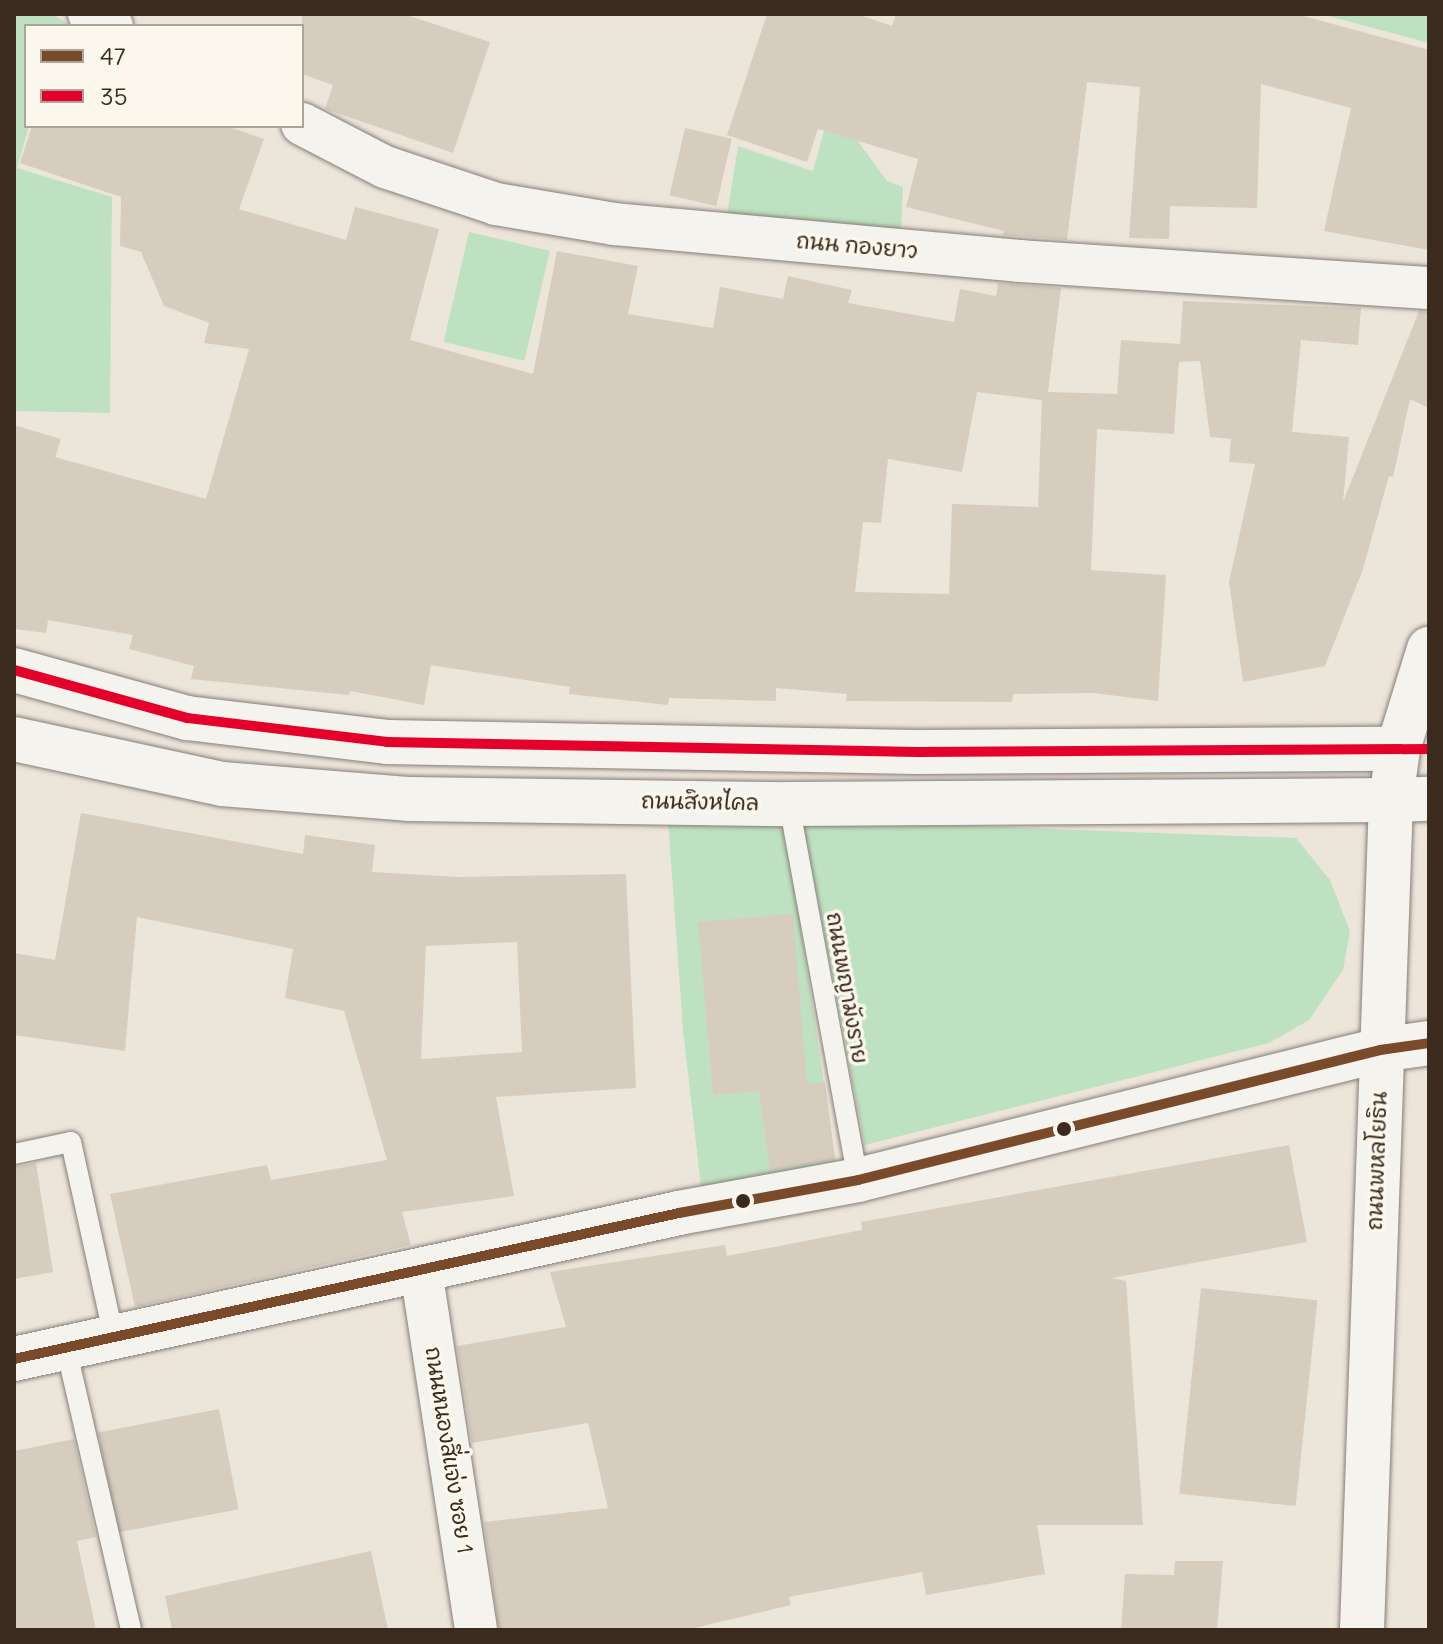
<!DOCTYPE html>
<html>
<head>
<meta charset="utf-8">
<style>
  body { margin:0 }
  #map { position:relative; width:1443px; height:1644px; overflow:hidden; background:#ece5da; font-family:Delius,"Playpen Sans Thai",sans-serif }
  div>[style] { position:absolute }
  .green>* { inset:0; background:#bee2c1; transform-origin:0 0 }
  .building>* { inset:0; background:#d6cdbf; transform-origin:0 0 }
  .roads { filter:drop-shadow(0 0 2px #867f78) drop-shadow(0 0 2px #867f78) }
  .service>* { height:20px; margin:-10px; padding:0 10px; transform-origin:10px; border-radius:10px; background:#f4f3ee }
  .minor>* { height:42px; margin:-21px; padding:0 21px; transform-origin:21px; border-radius:21px; background:#f4f3ee }
  .secondary>* { height:44px; margin:-22px; padding:0 22px; transform-origin:22px; border-radius:22px; background:#f4f3ee }
  .primary>* { height:44px; margin:-22px; padding:0 22px; transform-origin:22px; border-radius:22px; background:#f4f3ee }
  .bus-1>* { height:10px; margin:-5px; padding:0 5px; transform-origin:5px; border-radius:5px; background:#7a4b2a }
  .bus-2>* { height:10px; margin:-5px; padding:0 5px; transform-origin:5px; border-radius:5px; background:#e4002b }
  .dots>* { width:22px; height:22px; translate:-50% -50%; box-sizing:border-box; border:4px solid #fbf7ec; border-radius:50% }
  span { translate:-50% -50%; white-space:nowrap; text-align:center; line-height:1.15; -webkit-text-stroke:7px #fbf7ec; paint-order:stroke }
  .street-label { font-size:22px; color:#3b2a1e }
  .frame { position:absolute; inset:0; border:16px solid #3b2a1e; pointer-events:none }
  .legend { position:absolute; left:24px; top:24px; width:280px; height:104px; box-sizing:border-box; background:#fbf7ec; border:2px solid #aea59a; margin:0; padding:10px 14px; list-style:none; font-size:24px; color:#3b2a1e }
  .legend li { display:flex; align-items:center; gap:16px; height:40px }
  .legend b { width:40px; border:2px solid #aea59a }
</style>
</head>
<body>
<div id="map">
  <div class="green">
    <i style="clip-path:polygon(14px 14px,51px 14px,72px 26px,26px 26px,29px 126px,17px 168px,112px 197px,110px 413px,14px 411px)"></i>
    <i style="clip-path:polygon(1321px 14px,1429px 14px,1429px 43px)"></i>
    <i style="clip-path:polygon(826px 123px,857px 140px,887px 181px,903px 187px,901px 233px,726px 222px,738px 146px,813px 171px)"></i>
    <i style="left:469px;top:232px;width:83px;height:113px;rotate:13deg"></i>
    <i style="clip-path:polygon(668px 820px,785px 821px,836px 1164px,701px 1187px,683px 1030px)"></i>
    <i style="clip-path:polygon(802px 820px,1296px 838px,1330px 880px,1350px 931px,1343px 970px,1309px 1020px,1269px 1043px,865px 1145px)"></i>
  </div>
  <div class="building">
    <i style="clip-path:polygon(302px 14px,403px 14px,490px 42px,453px 153px,325px 109px,333px 85px,302px 74px)"></i>
    <i style="clip-path:polygon(767px 14px,857px 14px,892px 26px,896px 14px,1296px 14px,1429px 50px,1429px 250px,1324px 231px,1351px 108px,1261px 84px,1257px 208px,1170px 206px,1169px 239px,1129px 238px,1140px 87px,1087px 82px,1067px 240px,1003px 235px,1004px 231px,906px 207px,918px 159px,818px 129px,807px 162px,727px 135px)"></i>
    <i style="clip-path:polygon(evenodd,32px 126px,227px 126px,264px 139px,239px 209px,346px 240px,355px 207px,439px 229px,410px 340px,533px 374px,557px 251px,638px 266px,628px 314px,713px 328px,720px 287px,783px 299px,788px 276px,852px 290px,848px 303px,954px 322px,960px 289px,996px 296px,998px 283px,1061px 288px,1048px 392px,1117px 394px,1121px 340px,1180px 344px,1183px 301px,1361px 308px,1358px 345px,1301px 340px,1292px 432px,1349px 437px,1343px 502px,1419px 311px,1429px 312px,1429px 408px,1410px 399px,1393px 477px,1389px 476px,1363px 569px,1325px 666px,1243px 682px,1229px 582px,1255px 464px,1229px 462px,1231px 439px,1210px 437px,1200px 361px,1179px 362px,1174px 434px,1097px 429px,1091px 570px,1166px 575px,1158px 701px,1093px 693px,1013px 694px,1012px 702px,846px 701px,847px 694px,776px 688px,776px 701px,669px 698px,668px 705px,569px 694px,570px 687px,431px 665px,424px 705px,350px 691px,349px 695px,191px 679px,194px 666px,129px 649px,133px 635px,48px 620px,46px 633px,14px 629px,14px 425px,61px 439px,55px 457px,206px 499px,249px 349px,204px 343px,209px 323px,164px 306px,141px 252px,120px 246px,121px 197px,20px 163px,32px 126px,977px 392px,1042px 400px,1038px 507px,952px 504px,949px 594px,855px 592px,863px 522px,881px 523px,888px 459px,962px 472px,977px 392px)"></i>
    <i style="left:685px;top:128px;width:48px;height:69px;rotate:13deg"></i>
    <i style="clip-path:polygon(evenodd,81px 813px,303px 854px,305px 835px,375px 845px,372px 872px,459px 877px,626px 874px,636px 1088px,496px 1097px,514px 1196px,402px 1212px,411px 1245px,135px 1307px,110px 1194px,267px 1165px,271px 1180px,387px 1160px,344px 1011px,285px 998px,293px 949px,137px 917px,125px 1051px,14px 1035px,14px 953px,55px 960px,81px 813px,517px 942px,522px 1052px,421px 1059px,426px 946px,517px 942px)"></i>
    <i style="clip-path:polygon(793px 914px,807px 1084px,825px 1082px,835px 1159px,770px 1171px,759px 1091px,713px 1095px,698px 922px)"></i>
    <i style="clip-path:polygon(1289px 1145px,1307px 1242px,1112px 1278px,1126px 1281px,1143px 1525px,1037px 1525px,1045px 1574px,926px 1595px,922px 1572px,789px 1597px,791px 1605px,686px 1630px,499px 1630px,484px 1522px,608px 1508px,588px 1423px,472px 1443px,457px 1346px,566px 1327px,550px 1272px,725px 1245px,727px 1256px,862px 1230px,861px 1222px)"></i>
    <i style="clip-path:polygon(36px 1163px,53px 1272px,14px 1279px,14px 1167px)"></i>
    <i style="left:1201px;top:1288px;width:117px;height:207px;rotate:6deg"></i>
    <i style="left:219px;top:1409px;width:102px;height:123px;rotate:79deg"></i>
    <i style="clip-path:polygon(74px 1439px,96px 1537px,77px 1541px,96px 1630px,14px 1630px,14px 1451px)"></i>
    <i style="clip-path:polygon(371px 1551px,388px 1630px,172px 1630px,165px 1596px)"></i>
    <i style="clip-path:polygon(1175px 1561px,1223px 1561px,1217px 1630px,1121px 1630px,1125px 1574px,1174px 1575px)"></i>
  </div>
  <div class="roads">
    <div class="service">
      <i style="left:789px;top:804px;width:382px;rotate:79.6deg"></i>
      <i style="left:14px;top:1154px;width:58px;rotate:-11.9deg"></i>
      <i style="left:71px;top:1142px;width:201px;rotate:77.6deg"></i>
      <i style="left:66px;top:1348px;width:289px;rotate:77deg"></i>
    </div>
    <div class="minor">
      <i style="left:89px;top:14px;width:26px;rotate:28deg"></i>
      <i style="left:302px;top:124px;width:93px;rotate:27.4deg"></i>
      <i style="left:385px;top:167px;width:117px;rotate:18.4deg"></i>
      <i style="left:496px;top:204px;width:120px;rotate:9.6deg"></i>
      <i style="left:614px;top:224px;width:408px;rotate:5.2deg"></i>
      <i style="left:1020px;top:261px;width:410px;rotate:3.8deg"></i>
      <i style="left:421px;top:1270px;width:364px;rotate:81.3deg"></i>
    </div>
    <div class="secondary">
      <i style="left:14px;top:670px;width:180px;rotate:15.5deg"></i>
      <i style="left:187px;top:718px;width:201px;rotate:6.8deg"></i>
      <i style="left:387px;top:742px;width:530px;rotate:1.08deg"></i>
      <i style="left:917px;top:752px;width:481px;rotate:-0.4deg"></i>
      <i style="left:14px;top:739px;width:213px;rotate:12.2deg"></i>
      <i style="left:222px;top:784px;width:189px;rotate:4.6deg"></i>
      <i style="left:410px;top:799px;width:379px;rotate:0.8deg"></i>
      <i style="left:789px;top:804px;width:602px;rotate:-0.38deg"></i>
      <i style="left:14px;top:1359px;width:681px;rotate:-12.38deg"></i>
      <i style="left:679px;top:1213px;width:182px;rotate:-10.4deg"></i>
      <i style="left:858px;top:1180px;width:538px;rotate:-13.98deg"></i>
      <i style="left:1380px;top:1050px;width:49px;rotate:-8.1deg"></i>
    </div>
    <div class="primary">
      <i style="left:1391px;top:800px;width:38px;rotate:-2deg"></i>
      <i style="left:1362px;top:1630px;width:831px;rotate:-88deg"></i>
      <i style="left:1391px;top:800px;width:51px;rotate:-82.2deg"></i>
      <i style="left:1398px;top:749px;width:105px;rotate:-72.8deg"></i>
    </div>
  </div>
  <div class="bus-1">
    <i style="left:14px;top:1359px;width:681px;rotate:-12.38deg"></i>
    <i style="left:679px;top:1213px;width:182px;rotate:-10.4deg"></i>
    <i style="left:858px;top:1180px;width:538px;rotate:-13.98deg"></i>
    <i style="left:1380px;top:1050px;width:49px;rotate:-8.1deg"></i>
  </div>
  <div class="bus-2">
    <i style="left:14px;top:670px;width:180px;rotate:15.5deg"></i>
    <i style="left:187px;top:718px;width:201px;rotate:6.8deg"></i>
    <i style="left:387px;top:742px;width:530px;rotate:1.08deg"></i>
    <i style="left:917px;top:752px;width:512px;rotate:-0.34deg"></i>
  </div>
  <div class="dots">
    <i style="left:1064px;top:1129px;background:#3b2a1e"></i>
    <i style="left:743px;top:1201px;background:#3b2a1e"></i>
  </div>
  <div class="street-label">
    <span style="left:857px;top:246px;rotate:5deg">ถนน กองยาว</span>
    <span style="left:700px;top:802px;rotate:1deg">ถนนสิงหไคล</span>
    <span style="left:847px;top:988px;rotate:80deg">ถนนพญามังราย</span>
    <span style="left:1377px;top:1161px;rotate:-88deg">ถนนพหลโยธิน</span>
    <span style="left:449px;top:1450px;rotate:81deg">ถนนหนองสี่แจ่ง ซอย 1</span>
  </div>
  <div class="frame"></div>
  <ul class="legend">
  <li><b style="height:10px;background:#7a4b2a"></b>47</li>
  <li><b style="height:10px;background:#e4002b"></b>35</li>
  </ul>
</div>
</body>
</html>
